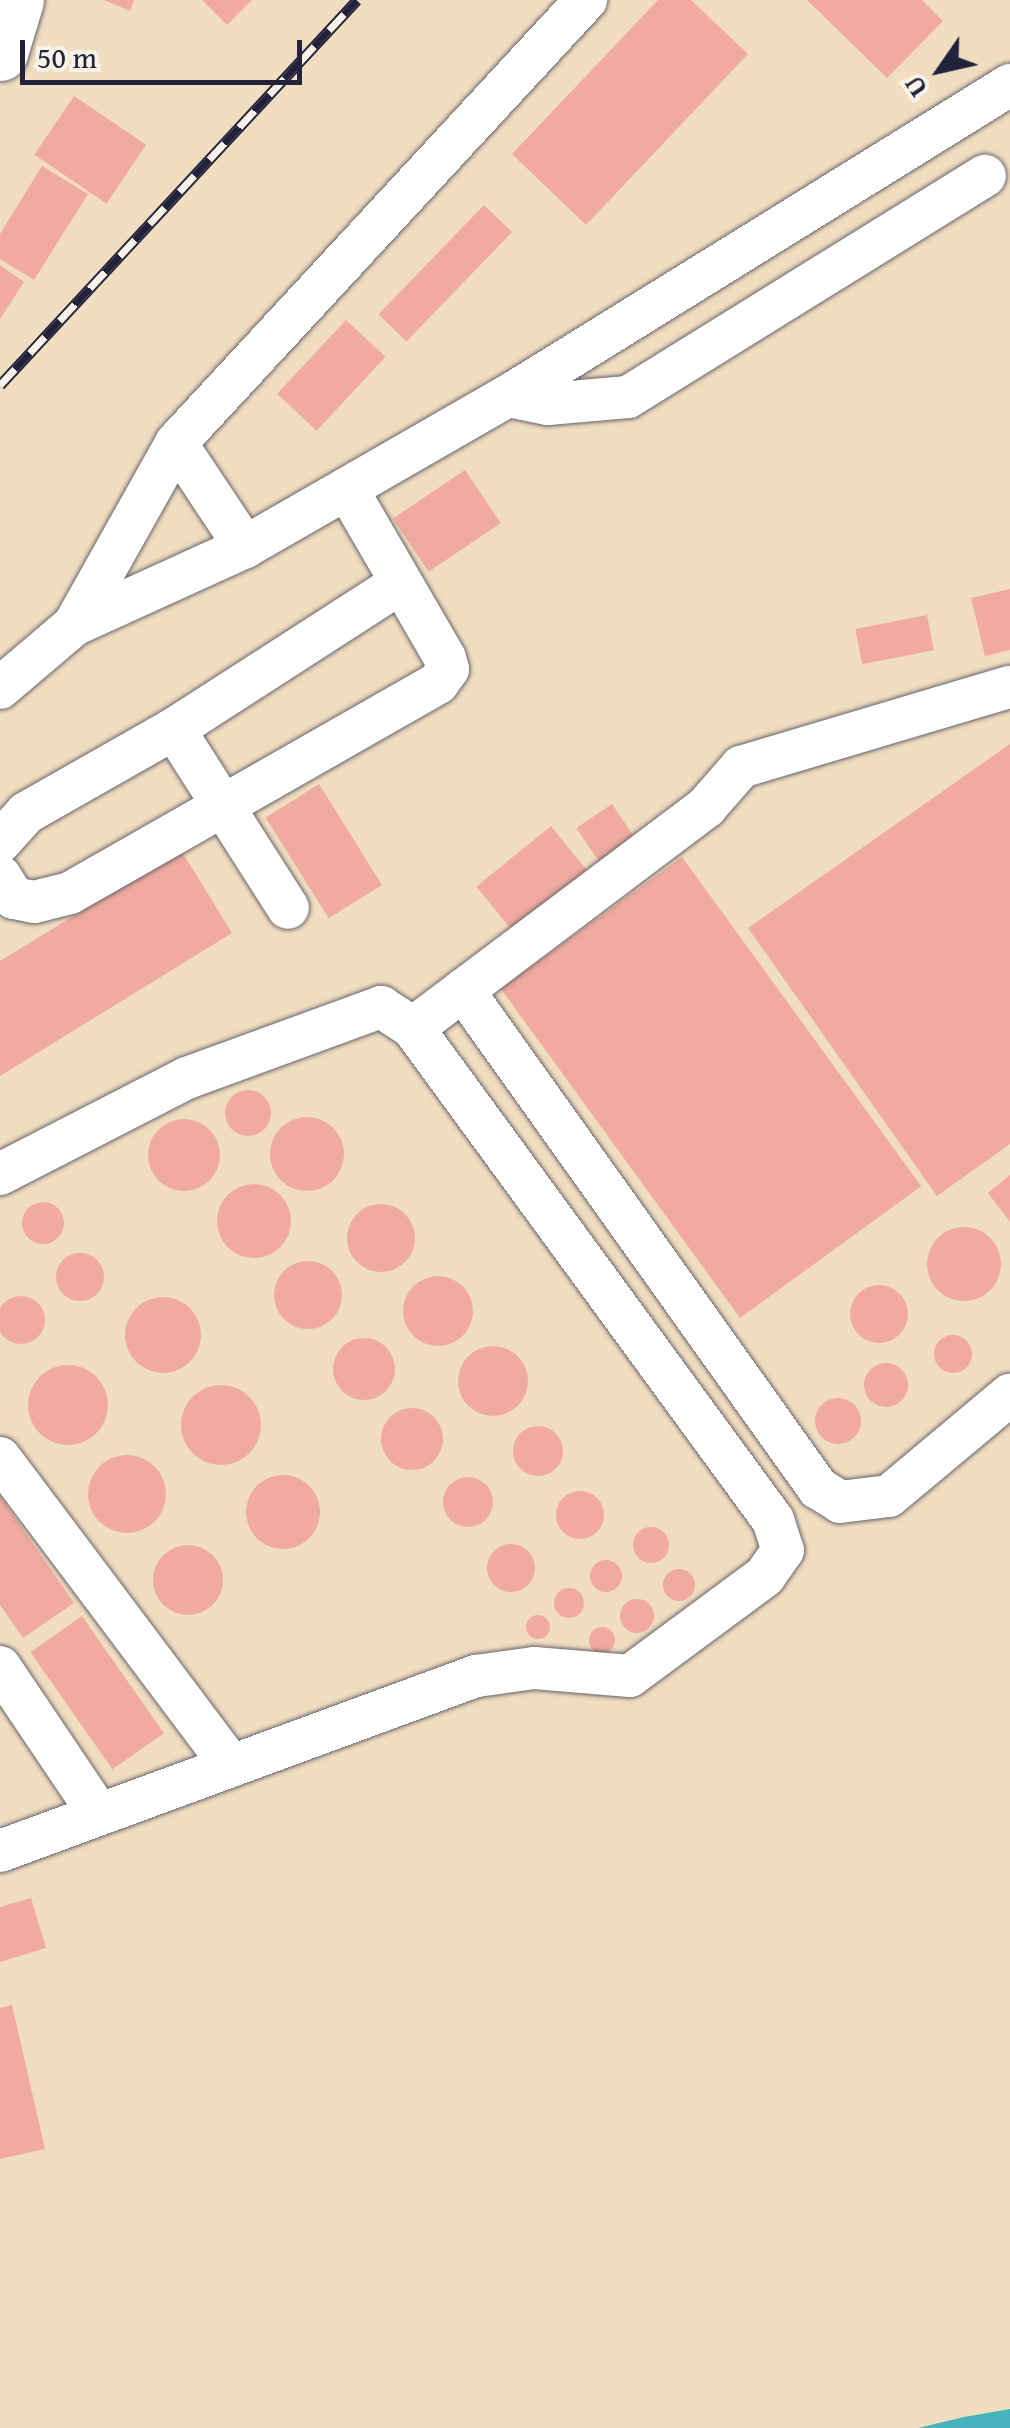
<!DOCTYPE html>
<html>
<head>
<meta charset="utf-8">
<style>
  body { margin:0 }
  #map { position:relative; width:1010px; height:2428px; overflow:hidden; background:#f1dec1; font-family:"Gentium Book Plus",serif }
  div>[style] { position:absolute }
  .water>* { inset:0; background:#45b4bf }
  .building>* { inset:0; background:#f0aaa0; transform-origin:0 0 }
  .round { border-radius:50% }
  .roads { filter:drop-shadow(0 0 2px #6a646a) drop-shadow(0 0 2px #6a646a) }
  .minor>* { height:42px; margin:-21px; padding:0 21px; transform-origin:21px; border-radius:21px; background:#fff }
  .highway>* { height:55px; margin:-27.5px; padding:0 27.5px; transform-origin:27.5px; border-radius:27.5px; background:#fff }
  .rail>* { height:11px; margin-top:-5.5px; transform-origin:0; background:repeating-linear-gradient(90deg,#f7f3e8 0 22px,#22223b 0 44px); box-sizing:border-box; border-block:2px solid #22223b }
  span { translate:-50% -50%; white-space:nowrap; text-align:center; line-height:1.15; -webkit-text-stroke:8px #f7f3e8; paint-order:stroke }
  .north { position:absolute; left:890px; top:20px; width:100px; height:100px; -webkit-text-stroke:8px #f7f3e8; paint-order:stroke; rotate:236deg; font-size:28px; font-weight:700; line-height:40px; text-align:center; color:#22223b }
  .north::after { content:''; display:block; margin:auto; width:35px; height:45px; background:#22223b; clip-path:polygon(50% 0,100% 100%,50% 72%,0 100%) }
  .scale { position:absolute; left:20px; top:40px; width:282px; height:45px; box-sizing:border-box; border:5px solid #22223b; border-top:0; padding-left:12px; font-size:30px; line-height:35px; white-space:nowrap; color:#22223b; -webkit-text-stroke:8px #f7f3e8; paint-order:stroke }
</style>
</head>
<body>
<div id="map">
  <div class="water">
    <i style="clip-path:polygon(1010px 2409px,1010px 2428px,918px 2428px,964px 2417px)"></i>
  </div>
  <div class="building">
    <i style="clip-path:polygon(104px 0,134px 0,130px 11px)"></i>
    <i style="clip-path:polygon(202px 0,252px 0,227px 25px)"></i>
    <i style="clip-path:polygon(658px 0,691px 0,748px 54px,586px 225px,512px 154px)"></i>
    <i style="clip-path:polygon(807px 0,922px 0,943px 21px,887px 78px)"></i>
    <i style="left:74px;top:96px;width:87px;height:71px;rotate:34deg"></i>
    <i style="clip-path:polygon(42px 166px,88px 194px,34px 280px,0 259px,0 234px)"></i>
    <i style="left:484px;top:205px;width:39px;height:152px;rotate:44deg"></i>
    <i style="clip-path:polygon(0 265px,24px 282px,0 319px)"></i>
    <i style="left:346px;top:320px;width:54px;height:101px;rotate:43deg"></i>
    <i style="left:465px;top:470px;width:64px;height:87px;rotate:56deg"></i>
    <i style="clip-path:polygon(1010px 589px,1010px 650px,985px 656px,971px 598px)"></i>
    <i style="left:927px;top:615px;width:36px;height:73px;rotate:79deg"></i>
    <i style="clip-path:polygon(1010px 744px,1010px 1144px,937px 1196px,748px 928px)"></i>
    <i style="left:319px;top:784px;width:119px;height:63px;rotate:58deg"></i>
    <i style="left:612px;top:804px;width:52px;height:43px;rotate:56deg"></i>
    <i style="left:551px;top:826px;width:63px;height:96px;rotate:51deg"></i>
    <i style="clip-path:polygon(181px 850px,232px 933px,0 1076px,0 961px)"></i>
    <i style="left:682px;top:857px;width:407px;height:224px;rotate:54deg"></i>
    <i class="round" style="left:225px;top:1090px;width:46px;height:46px"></i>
    <i class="round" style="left:270px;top:1117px;width:74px;height:74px"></i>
    <i class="round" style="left:148px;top:1119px;width:72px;height:72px"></i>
    <i style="clip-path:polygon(1010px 1175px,1010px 1222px,988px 1193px)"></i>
    <i class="round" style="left:217px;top:1184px;width:74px;height:74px"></i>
    <i class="round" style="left:22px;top:1202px;width:42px;height:42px"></i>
    <i class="round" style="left:347px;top:1204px;width:68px;height:68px"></i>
    <i class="round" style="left:927px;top:1227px;width:74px;height:74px"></i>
    <i class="round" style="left:56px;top:1253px;width:48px;height:48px"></i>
    <i class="round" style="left:274px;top:1261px;width:68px;height:68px"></i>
    <i class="round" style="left:403px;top:1276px;width:70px;height:70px"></i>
    <i class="round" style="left:850px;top:1285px;width:58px;height:58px"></i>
    <i class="round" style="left:-3px;top:1296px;width:48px;height:48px"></i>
    <i class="round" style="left:125px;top:1297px;width:76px;height:76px"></i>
    <i class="round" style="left:934px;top:1335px;width:38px;height:38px"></i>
    <i class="round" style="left:333px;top:1338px;width:62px;height:62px"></i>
    <i class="round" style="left:458px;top:1346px;width:70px;height:70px"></i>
    <i class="round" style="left:864px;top:1363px;width:44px;height:44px"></i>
    <i class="round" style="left:28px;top:1365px;width:80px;height:80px"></i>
    <i class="round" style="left:181px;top:1385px;width:80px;height:80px"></i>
    <i class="round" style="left:815px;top:1398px;width:46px;height:46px"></i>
    <i class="round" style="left:381px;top:1408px;width:62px;height:62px"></i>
    <i class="round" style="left:513px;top:1426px;width:50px;height:50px"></i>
    <i class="round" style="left:88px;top:1455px;width:78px;height:78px"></i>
    <i class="round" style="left:246px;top:1475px;width:74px;height:74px"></i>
    <i class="round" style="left:443px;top:1477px;width:50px;height:50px"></i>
    <i class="round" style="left:556px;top:1491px;width:48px;height:48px"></i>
    <i style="clip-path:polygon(0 1496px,74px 1603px,23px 1638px,0 1605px)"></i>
    <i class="round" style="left:633px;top:1527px;width:36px;height:36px"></i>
    <i class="round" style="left:487px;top:1544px;width:48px;height:48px"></i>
    <i class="round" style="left:153px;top:1545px;width:70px;height:70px"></i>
    <i class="round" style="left:590px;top:1560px;width:32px;height:32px"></i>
    <i class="round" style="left:663px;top:1569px;width:32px;height:32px"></i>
    <i class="round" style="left:554px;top:1588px;width:30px;height:30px"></i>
    <i class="round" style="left:620px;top:1599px;width:34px;height:34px"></i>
    <i class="round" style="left:526px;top:1615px;width:24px;height:24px"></i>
    <i style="left:82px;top:1616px;width:143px;height:63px;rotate:55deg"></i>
    <i class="round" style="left:589px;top:1627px;width:26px;height:26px"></i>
    <i style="clip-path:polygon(31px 1898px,46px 1948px,0 1962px,0 1907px)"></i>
    <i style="clip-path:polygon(12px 2005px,45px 2149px,0 2159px,0 2008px)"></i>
  </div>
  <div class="roads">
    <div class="minor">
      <i style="left:508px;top:396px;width:41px;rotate:11.3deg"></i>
      <i style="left:548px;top:404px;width:80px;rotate:-5deg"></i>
      <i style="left:628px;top:397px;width:420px;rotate:-31.8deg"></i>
      <i style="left:176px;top:443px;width:125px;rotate:56.4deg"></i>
      <i style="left:74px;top:625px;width:209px;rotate:-60.7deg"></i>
      <i style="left:176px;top:443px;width:604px;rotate:-47.22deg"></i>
      <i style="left:0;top:688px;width:97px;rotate:-40.4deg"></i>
      <i style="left:74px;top:625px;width:188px;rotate:-24.5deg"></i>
      <i style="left:245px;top:547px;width:303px;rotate:-29.9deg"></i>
      <i style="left:508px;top:396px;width:591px;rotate:-31.78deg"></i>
      <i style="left:174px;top:729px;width:212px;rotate:57.5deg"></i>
      <i style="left:0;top:842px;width:39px;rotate:-48deg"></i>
      <i style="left:26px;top:813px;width:170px;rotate:-29.6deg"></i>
      <i style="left:174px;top:729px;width:268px;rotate:-32.8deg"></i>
      <i style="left:0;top:876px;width:26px;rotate:58deg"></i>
      <i style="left:14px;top:898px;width:20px;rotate:11deg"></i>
      <i style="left:34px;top:902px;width:37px;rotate:-14deg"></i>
      <i style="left:70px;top:893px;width:424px;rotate:-29.7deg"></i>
      <i style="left:438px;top:683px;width:17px;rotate:-54deg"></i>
      <i style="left:448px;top:669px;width:11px;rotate:-105deg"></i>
      <i style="left:445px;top:658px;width:195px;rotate:-120.1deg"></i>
      <i style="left:463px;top:990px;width:612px;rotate:54.52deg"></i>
      <i style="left:818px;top:1488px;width:26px;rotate:32deg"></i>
      <i style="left:840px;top:1502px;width:49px;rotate:-7deg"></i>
      <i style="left:889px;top:1496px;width:158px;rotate:-39.9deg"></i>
      <i style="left:413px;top:1028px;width:367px;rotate:-37deg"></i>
      <i style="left:706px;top:807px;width:53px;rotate:-48.8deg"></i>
      <i style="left:741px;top:767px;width:281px;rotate:-16.6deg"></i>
      <i style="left:0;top:1174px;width:210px;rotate:-27.2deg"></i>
      <i style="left:187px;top:1078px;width:207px;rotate:-20.1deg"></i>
      <i style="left:381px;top:1007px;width:38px;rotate:33deg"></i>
      <i style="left:413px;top:1028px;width:610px;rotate:53.81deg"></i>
      <i style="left:773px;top:1520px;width:32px;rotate:72deg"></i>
      <i style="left:783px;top:1550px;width:32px;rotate:125deg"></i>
      <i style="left:765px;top:1576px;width:168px;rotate:143.5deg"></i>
      <i style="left:630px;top:1676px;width:96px;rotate:-175.2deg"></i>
      <i style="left:534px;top:1668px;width:59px;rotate:172.1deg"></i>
      <i style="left:476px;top:1676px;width:507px;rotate:159.81deg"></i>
      <i style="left:0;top:1458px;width:385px;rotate:53.1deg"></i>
      <i style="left:0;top:1667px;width:176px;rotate:56.1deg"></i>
    </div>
    <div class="highway">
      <i style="left:0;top:53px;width:55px;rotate:-73.2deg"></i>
    </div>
  </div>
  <div class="rail">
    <i style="left:0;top:385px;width:525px;rotate:-47.16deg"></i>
  </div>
  <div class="north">U</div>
  <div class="scale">50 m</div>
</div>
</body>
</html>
